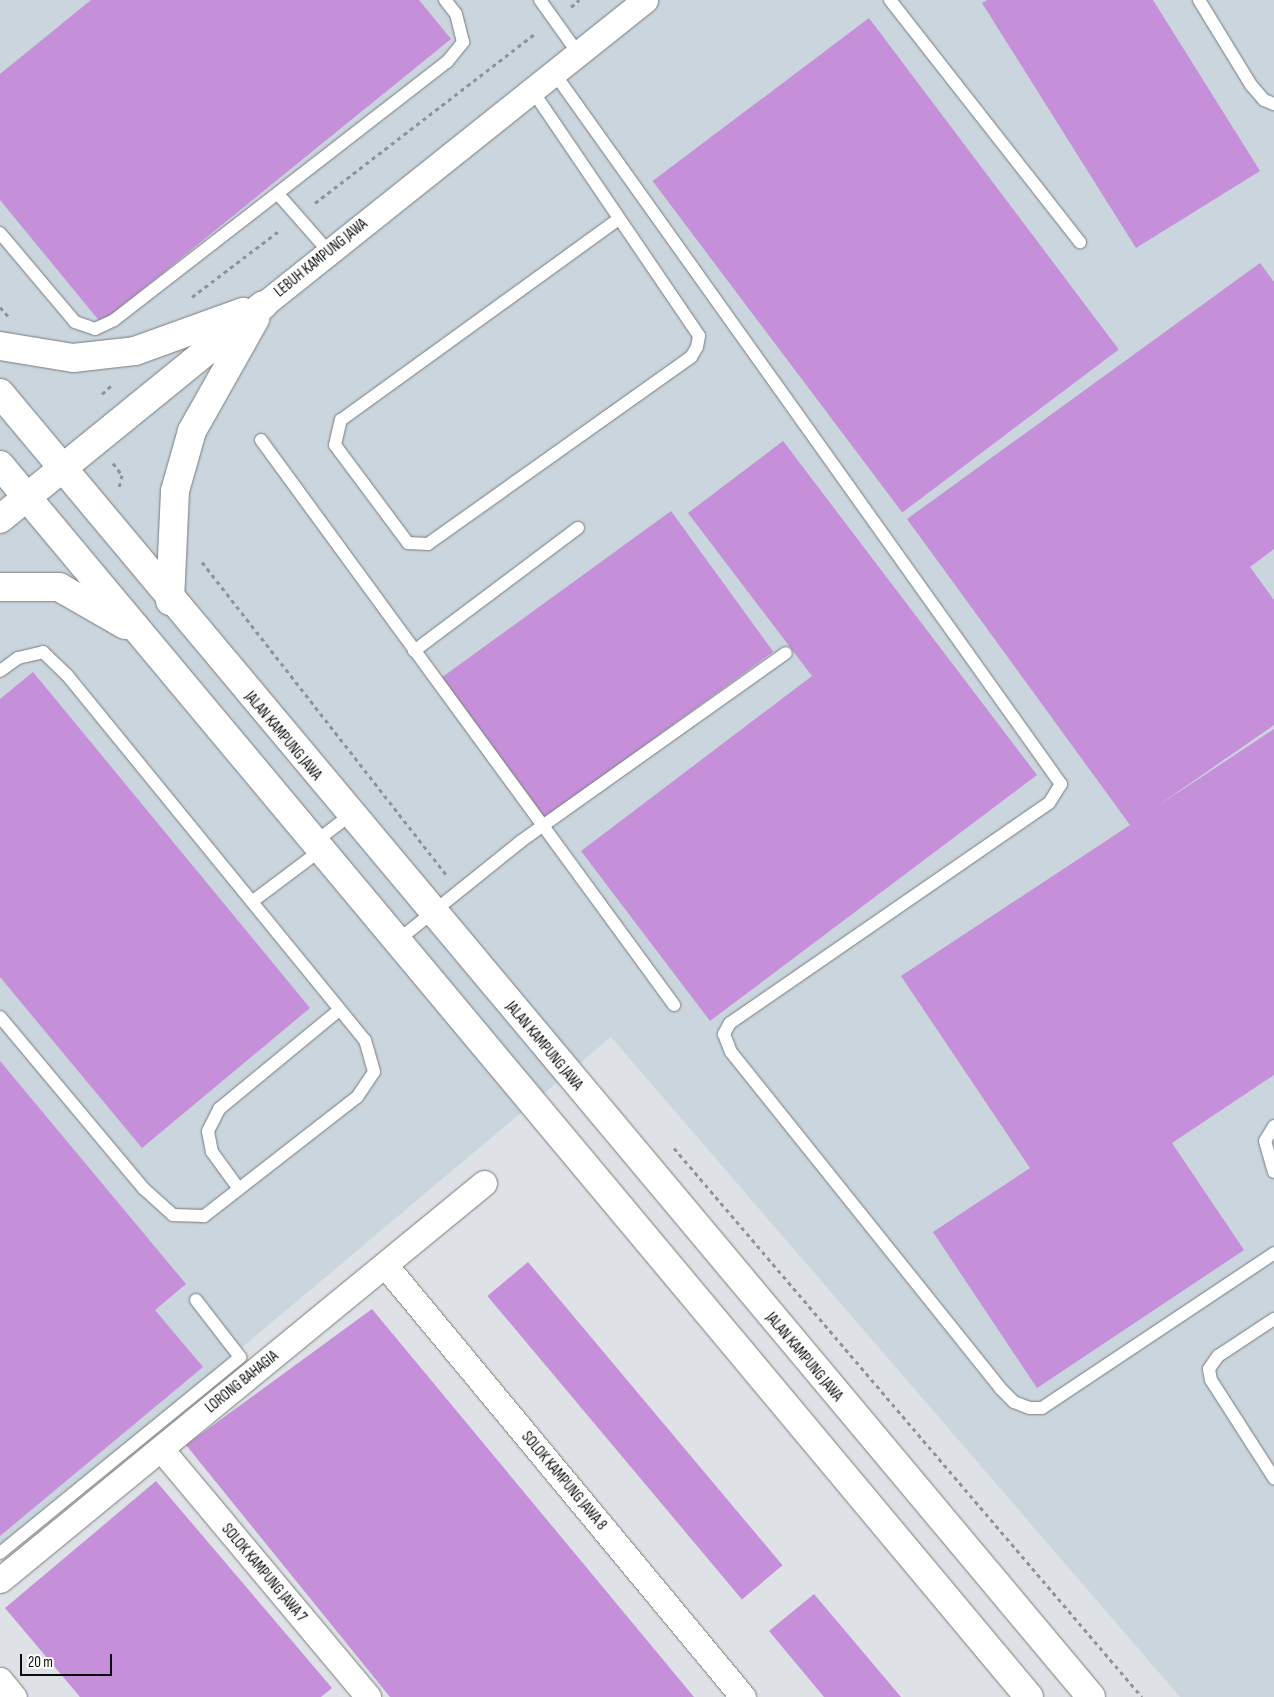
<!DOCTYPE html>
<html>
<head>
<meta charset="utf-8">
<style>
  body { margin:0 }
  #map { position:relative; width:1274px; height:1697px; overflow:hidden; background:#dee2e6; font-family:"Sofia Sans Condensed",sans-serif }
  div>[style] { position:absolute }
  .built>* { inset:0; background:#cad5dd }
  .building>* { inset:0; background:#c590d9; transform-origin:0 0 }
  .path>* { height:3px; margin-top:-1.5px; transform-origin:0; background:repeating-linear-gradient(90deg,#909396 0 4px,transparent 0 8px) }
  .roads { filter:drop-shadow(0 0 1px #787c7f) drop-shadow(0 0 1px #787c7f) }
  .lane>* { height:12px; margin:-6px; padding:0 6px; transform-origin:6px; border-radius:6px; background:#fff }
  .street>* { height:25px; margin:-12.5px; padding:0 12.5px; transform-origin:12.5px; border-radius:12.5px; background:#fff }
  .secondary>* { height:28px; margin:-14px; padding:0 14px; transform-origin:14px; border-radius:14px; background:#fff }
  span { translate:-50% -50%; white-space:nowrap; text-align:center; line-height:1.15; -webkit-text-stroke:4px #fff; paint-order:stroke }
  .street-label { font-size:15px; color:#0c0d0e }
  .scale { position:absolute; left:20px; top:1654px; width:92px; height:22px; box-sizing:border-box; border:2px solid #0c0d0e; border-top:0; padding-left:6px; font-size:15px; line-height:18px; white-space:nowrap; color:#0c0d0e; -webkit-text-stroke:4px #fff; paint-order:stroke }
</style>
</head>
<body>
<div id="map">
  <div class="built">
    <i style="clip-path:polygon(0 0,1274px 0,1274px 1697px,1180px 1697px,611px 1037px,0 1551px)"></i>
  </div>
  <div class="building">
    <i style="clip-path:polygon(91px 0,419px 0,451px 39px,101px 323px,0 200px,0 74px)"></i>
    <i style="clip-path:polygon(987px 0,1153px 0,1260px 171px,1136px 248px,982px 3px)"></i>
    <i style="left:869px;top:18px;width:415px;height:271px;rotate:53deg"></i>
    <i style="clip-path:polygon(1260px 263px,1274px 282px,1274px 549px,1250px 567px,1274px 600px,1274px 725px,1156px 807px,1274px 729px,1274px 1075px,1172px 1143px,1244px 1250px,1037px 1388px,933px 1232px,1030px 1168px,901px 976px,1130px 825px,907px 519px)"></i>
    <i style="clip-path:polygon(783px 441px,1037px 775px,710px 1021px,581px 851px,812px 676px,688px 513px)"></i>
    <i style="left:671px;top:511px;width:174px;height:283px;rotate:54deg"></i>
    <i style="clip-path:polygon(33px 672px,310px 1008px,142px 1148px,0 977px,0 699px)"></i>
    <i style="clip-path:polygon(0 1061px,186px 1284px,155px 1310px,203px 1367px,0 1536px)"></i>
    <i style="left:528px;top:1262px;width:396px;height:53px;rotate:50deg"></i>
    <i style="clip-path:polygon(372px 1309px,694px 1697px,390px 1697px,186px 1445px)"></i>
    <i style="clip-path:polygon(156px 1481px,332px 1688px,321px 1697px,80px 1697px,5px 1608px)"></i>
    <i style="clip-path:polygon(814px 1594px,901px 1697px,824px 1697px,769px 1631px)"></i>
  </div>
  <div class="path">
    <i style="left:571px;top:7px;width:11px;rotate:-41deg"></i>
    <i style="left:315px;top:203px;width:279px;rotate:-37.6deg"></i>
    <i style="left:192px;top:297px;width:111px;rotate:-37.3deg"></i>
    <i style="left:0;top:307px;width:12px;rotate:48deg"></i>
    <i style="left:102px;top:394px;width:16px;rotate:-43deg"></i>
    <i style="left:113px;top:463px;width:15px;rotate:53deg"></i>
    <i style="left:122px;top:475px;width:13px;rotate:103deg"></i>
    <i style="left:202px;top:562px;width:396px;rotate:52deg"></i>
    <i style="left:674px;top:1148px;width:721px;rotate:49.55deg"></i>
  </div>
  <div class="roads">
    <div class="lane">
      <i style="left:540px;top:0;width:65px;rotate:54.4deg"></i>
      <i style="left:890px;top:0;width:308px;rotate:51.9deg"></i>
      <i style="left:1199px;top:0;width:100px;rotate:58.5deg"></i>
      <i style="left:1251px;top:85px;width:20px;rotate:49deg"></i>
      <i style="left:1264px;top:100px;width:11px;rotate:22deg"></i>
      <i style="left:552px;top:70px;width:877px;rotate:54.52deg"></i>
      <i style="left:1061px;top:784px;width:22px;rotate:122deg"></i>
      <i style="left:1049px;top:803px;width:388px;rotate:145.4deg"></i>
      <i style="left:730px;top:1023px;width:13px;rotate:119deg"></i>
      <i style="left:724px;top:1034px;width:19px;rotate:69deg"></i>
      <i style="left:731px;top:1052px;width:430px;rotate:51.3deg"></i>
      <i style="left:1000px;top:1388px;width:20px;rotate:45deg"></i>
      <i style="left:1014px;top:1402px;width:17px;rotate:21deg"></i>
      <i style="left:1030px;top:1408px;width:12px"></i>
      <i style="left:1042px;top:1408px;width:279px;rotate:-33.7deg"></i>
      <i style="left:532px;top:90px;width:297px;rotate:55.8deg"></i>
      <i style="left:699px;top:336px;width:11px;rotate:100deg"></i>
      <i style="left:697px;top:347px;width:12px;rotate:121deg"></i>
      <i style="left:691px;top:357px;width:323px;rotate:144.6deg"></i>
      <i style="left:428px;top:544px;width:20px;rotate:-177deg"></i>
      <i style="left:408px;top:543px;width:122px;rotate:-126.7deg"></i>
      <i style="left:335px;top:445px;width:26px;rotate:-77deg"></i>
      <i style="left:341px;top:420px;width:343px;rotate:-35.9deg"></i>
      <i style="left:278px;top:194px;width:77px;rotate:48.7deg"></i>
      <i style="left:0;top:233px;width:116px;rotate:49.9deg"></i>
      <i style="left:75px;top:322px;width:21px;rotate:19deg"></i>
      <i style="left:95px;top:329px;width:21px;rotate:-25deg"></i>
      <i style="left:114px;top:320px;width:421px;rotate:-37.8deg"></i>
      <i style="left:447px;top:62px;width:26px;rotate:-51deg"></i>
      <i style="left:463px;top:42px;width:29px;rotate:-104deg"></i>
      <i style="left:456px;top:14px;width:18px;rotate:-128deg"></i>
      <i style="left:261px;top:440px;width:700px;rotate:53.83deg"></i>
      <i style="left:414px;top:651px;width:205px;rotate:-36.9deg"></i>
      <i style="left:0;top:671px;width:22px;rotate:-36deg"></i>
      <i style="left:18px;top:658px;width:26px;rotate:-13deg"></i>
      <i style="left:43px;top:652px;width:33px;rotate:44deg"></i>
      <i style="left:67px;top:675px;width:471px;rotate:50.8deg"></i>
      <i style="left:365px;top:1040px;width:33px;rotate:74deg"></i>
      <i style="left:374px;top:1072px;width:30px;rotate:124deg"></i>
      <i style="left:357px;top:1097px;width:194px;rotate:142.1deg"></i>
      <i style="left:204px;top:1216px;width:31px;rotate:-178deg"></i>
      <i style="left:173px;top:1215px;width:39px;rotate:-138deg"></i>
      <i style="left:144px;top:1189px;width:224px;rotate:-129.9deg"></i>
      <i style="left:315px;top:842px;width:44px;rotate:-37.6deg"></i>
      <i style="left:253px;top:901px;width:85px;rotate:-36.9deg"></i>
      <i style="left:397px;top:941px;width:158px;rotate:-38.8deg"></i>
      <i style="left:520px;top:842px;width:326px;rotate:-35.4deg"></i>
      <i style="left:1274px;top:1126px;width:17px;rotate:121deg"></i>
      <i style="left:1265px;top:1141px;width:32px;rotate:74deg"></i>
      <i style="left:239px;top:1189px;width:46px;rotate:-126.1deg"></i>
      <i style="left:212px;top:1152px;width:21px;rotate:-101deg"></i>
      <i style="left:208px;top:1131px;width:25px;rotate:-63deg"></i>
      <i style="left:219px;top:1109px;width:154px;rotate:-39.5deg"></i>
      <i style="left:1274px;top:1319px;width:67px;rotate:146.5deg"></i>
      <i style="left:1218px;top:1356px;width:16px;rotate:125deg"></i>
      <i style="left:1209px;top:1369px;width:11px;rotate:80deg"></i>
      <i style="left:1211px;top:1380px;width:117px;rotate:57.3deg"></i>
      <i style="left:0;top:1553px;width:310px;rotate:-39.2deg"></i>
      <i style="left:240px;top:1357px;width:72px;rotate:-127.7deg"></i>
    </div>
    <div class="street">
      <i style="left:263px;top:305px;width:489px;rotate:-38.6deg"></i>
      <i style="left:385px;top:1265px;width:561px;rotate:50.35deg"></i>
      <i style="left:161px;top:1449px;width:323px;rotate:50.1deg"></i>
      <i style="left:0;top:1580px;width:626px;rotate:-39.36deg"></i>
      <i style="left:0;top:1680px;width:22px;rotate:51deg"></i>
    </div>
    <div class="secondary">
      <i style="left:0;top:346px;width:74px;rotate:9.3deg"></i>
      <i style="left:73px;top:358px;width:62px;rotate:-6.4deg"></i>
      <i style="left:135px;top:351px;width:115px;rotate:-19.9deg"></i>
      <i style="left:0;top:393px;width:1700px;rotate:50.08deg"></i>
      <i style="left:0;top:465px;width:1605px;rotate:50.13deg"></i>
      <i style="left:0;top:519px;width:339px;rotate:-39.1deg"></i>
      <i style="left:0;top:587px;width:59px"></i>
      <i style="left:59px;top:587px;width:76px;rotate:29.9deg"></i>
      <i style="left:170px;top:601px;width:110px;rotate:-87.4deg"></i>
      <i style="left:175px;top:491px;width:62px;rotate:-74.2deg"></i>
      <i style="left:192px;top:431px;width:129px;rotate:-60.6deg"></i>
    </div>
  </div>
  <div class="street-label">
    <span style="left:321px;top:258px;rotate:-39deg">LEBUH KAMPUNG JAWA</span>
    <span style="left:283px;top:736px;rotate:50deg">JALAN KAMPUNG JAWA</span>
    <span style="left:544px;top:1046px;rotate:50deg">JALAN KAMPUNG JAWA</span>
    <span style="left:804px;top:1357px;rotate:50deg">JALAN KAMPUNG JAWA</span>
    <span style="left:242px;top:1382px;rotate:-39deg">LORONG BAHAGIA</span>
    <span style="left:564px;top:1481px;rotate:50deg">SOLOK KAMPUNG JAWA 8</span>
    <span style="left:264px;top:1573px;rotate:50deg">SOLOK KAMPUNG JAWA 7</span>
  </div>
  <div class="scale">20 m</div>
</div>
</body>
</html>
